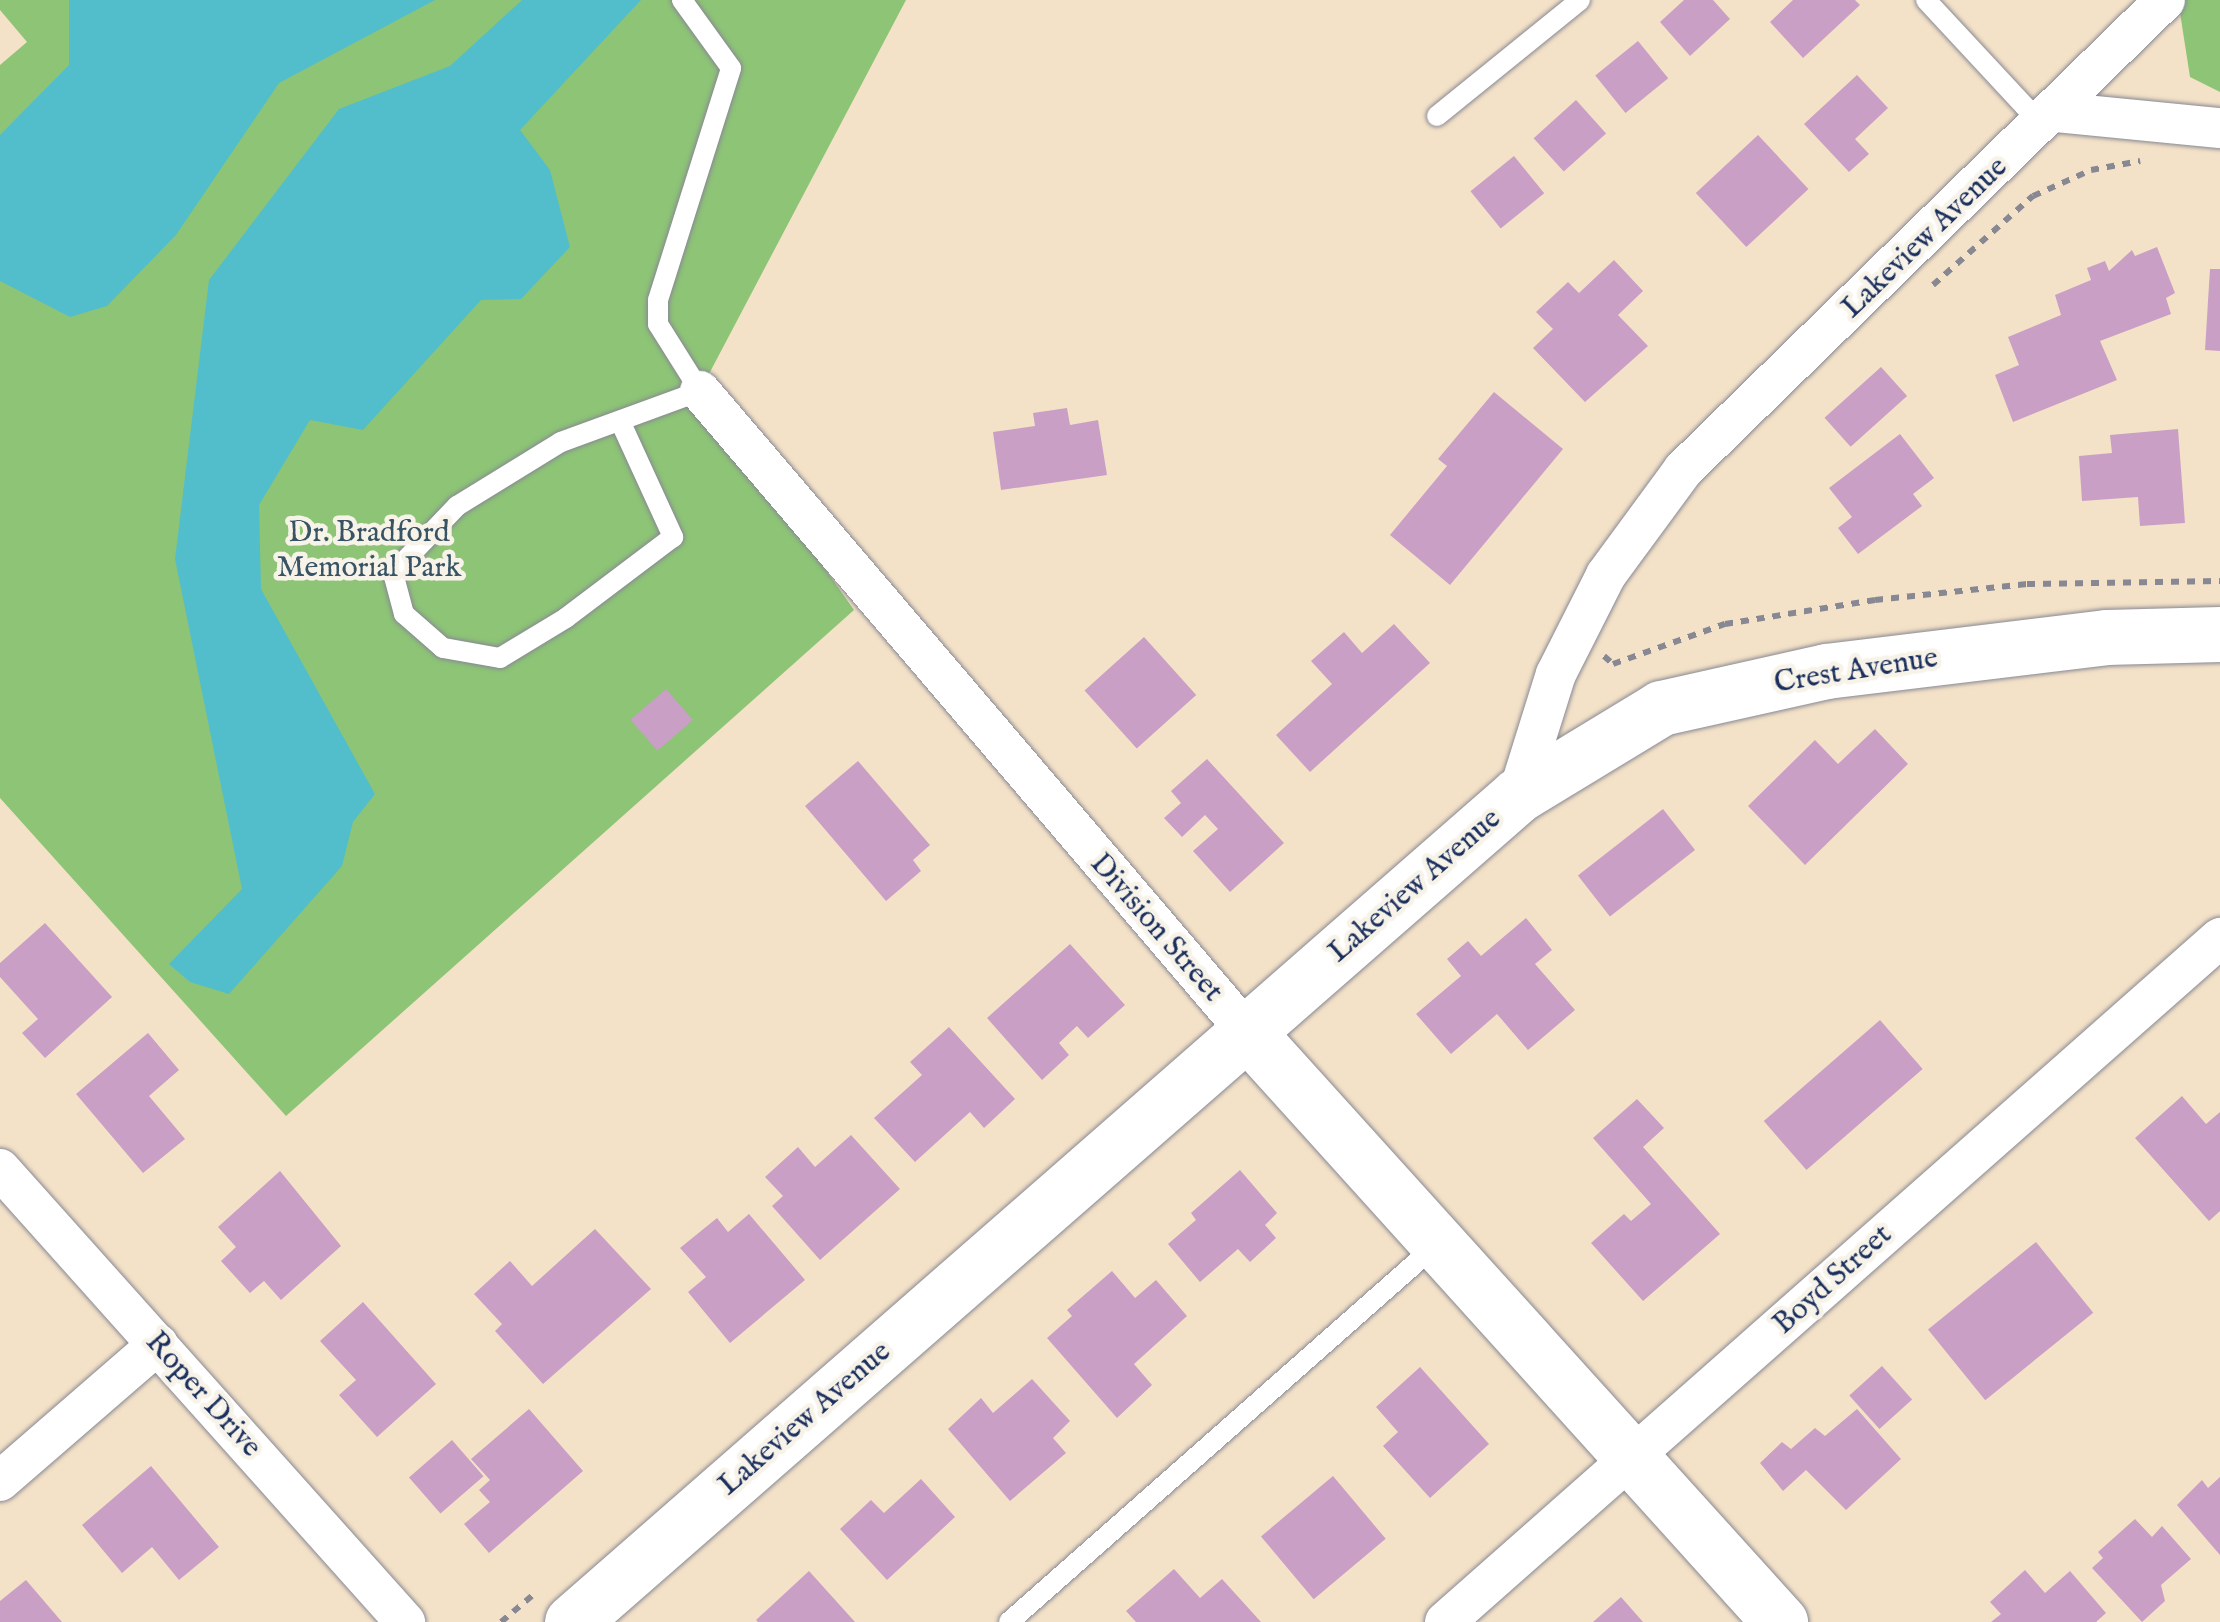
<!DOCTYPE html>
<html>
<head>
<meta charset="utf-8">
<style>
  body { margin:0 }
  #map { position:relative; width:2220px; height:1622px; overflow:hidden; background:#f4e2c8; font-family:"IM FELL English",serif }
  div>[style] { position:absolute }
  .green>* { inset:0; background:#8dc476 }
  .water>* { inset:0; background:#52becc }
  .building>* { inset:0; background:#c99fc5; transform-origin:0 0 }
  .path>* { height:6px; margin-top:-3px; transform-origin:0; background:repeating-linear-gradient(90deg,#888893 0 8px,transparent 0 16px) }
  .roads { filter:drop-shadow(0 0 2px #888893) drop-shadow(0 0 2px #888893) }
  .lane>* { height:20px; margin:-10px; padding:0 10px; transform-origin:10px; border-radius:10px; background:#fff }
  .street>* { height:40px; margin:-20px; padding:0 20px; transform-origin:20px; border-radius:20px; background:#fff }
  .secondary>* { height:55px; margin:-27.5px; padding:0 27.5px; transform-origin:27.5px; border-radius:27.5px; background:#fff }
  span { translate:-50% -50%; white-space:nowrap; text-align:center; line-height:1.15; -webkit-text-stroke:9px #f7f3e8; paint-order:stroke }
  .street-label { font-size:30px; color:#1b2f5e }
  .park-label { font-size:30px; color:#385464 }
</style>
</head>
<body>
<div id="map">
  <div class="green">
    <i style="clip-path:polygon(0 0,906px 0,700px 391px,854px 610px,286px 1116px,0 798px,0 65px,27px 42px,0 10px)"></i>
    <i style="clip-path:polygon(2178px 0,2220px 0,2220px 92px,2190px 77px)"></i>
  </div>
  <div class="water">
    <i style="clip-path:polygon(69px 0,435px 0,279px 83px,176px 235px,107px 306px,70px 317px,0 281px,0 135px,69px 65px)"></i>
    <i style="clip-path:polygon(522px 0,641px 0,520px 130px,550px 170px,570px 247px,521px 299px,481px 300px,363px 430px,310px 420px,259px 505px,261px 589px,375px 794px,353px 822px,342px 866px,229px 994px,190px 982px,169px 964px,242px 889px,175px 559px,209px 280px,339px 109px,450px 66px)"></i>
  </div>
  <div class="building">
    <i style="clip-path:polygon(1684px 0,1713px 0,1730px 19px,1690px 56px,1660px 22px)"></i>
    <i style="clip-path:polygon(1793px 0,1855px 0,1860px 5px,1803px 58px,1770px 22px)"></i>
    <i style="left:1638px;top:41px;width:48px;height:55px;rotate:51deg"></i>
    <i style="clip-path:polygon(1857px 75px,1888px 108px,1855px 139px,1869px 154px,1849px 172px,1804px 124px)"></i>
    <i style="left:1576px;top:100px;width:45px;height:57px;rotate:48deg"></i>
    <i style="left:1758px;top:135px;width:74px;height:85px;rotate:47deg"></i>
    <i style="left:1514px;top:156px;width:48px;height:56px;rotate:51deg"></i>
    <i style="clip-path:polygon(2157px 247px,2175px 293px,2166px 298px,2171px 314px,2100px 341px,2117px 380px,2013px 422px,1995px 375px,2019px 365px,2008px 337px,2061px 315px,2055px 295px,2091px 280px,2087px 268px,2105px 261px,2109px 271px,2132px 250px,2135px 256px)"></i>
    <i style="clip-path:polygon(1614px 260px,1643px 291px,1618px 315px,1648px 346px,1585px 402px,1533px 348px,1553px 329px,1536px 312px,1568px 282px,1579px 293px)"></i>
    <i style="clip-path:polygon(2210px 269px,2220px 269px,2220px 351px,2205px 350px)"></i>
    <i style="left:1881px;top:367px;width:39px;height:76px;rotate:48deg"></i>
    <i style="clip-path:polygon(1494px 392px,1563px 449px,1450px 585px,1390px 535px,1447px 466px,1438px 459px)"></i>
    <i style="clip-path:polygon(1067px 408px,1070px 425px,1098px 420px,1107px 475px,1001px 490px,993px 432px,1035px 426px,1033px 413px)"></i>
    <i style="clip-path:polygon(2178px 429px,2185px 523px,2140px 526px,2138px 497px,2082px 501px,2079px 456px,2112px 453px,2110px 435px)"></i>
    <i style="clip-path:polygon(1900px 434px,1934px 478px,1913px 494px,1922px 506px,1858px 554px,1838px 528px,1852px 517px,1829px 488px)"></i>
    <i style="clip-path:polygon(1394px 624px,1430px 663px,1310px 772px,1276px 735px,1332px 684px,1311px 661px,1344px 632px,1362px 653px)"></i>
    <i style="left:1144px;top:637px;width:78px;height:80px;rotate:48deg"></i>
    <i style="left:666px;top:689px;width:41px;height:47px;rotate:49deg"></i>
    <i style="clip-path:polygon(1875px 729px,1908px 764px,1805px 865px,1748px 806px,1815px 740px,1838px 764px)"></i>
    <i style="clip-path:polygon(1207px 759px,1284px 843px,1230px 892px,1193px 851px,1218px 829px,1205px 815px,1182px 837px,1164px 818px,1181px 803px,1171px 791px)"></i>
    <i style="clip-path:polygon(858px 761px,930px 845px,913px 860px,921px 871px,886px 901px,805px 806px)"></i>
    <i style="left:1663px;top:809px;width:52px;height:108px;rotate:52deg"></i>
    <i style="clip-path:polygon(1526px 918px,1552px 950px,1535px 964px,1575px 1010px,1528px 1050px,1497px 1014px,1451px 1054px,1416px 1014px,1461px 976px,1447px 959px,1468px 941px,1481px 956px)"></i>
    <i style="clip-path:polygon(45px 923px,112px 997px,45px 1058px,22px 1033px,38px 1019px,0 977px,0 963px)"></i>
    <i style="clip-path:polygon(1070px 944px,1125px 1005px,1088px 1038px,1077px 1026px,1059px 1043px,1069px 1055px,1042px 1080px,987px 1018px)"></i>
    <i style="left:1880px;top:1020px;width:65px;height:154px;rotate:49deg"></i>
    <i style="clip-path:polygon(949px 1027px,1015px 1099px,984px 1128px,970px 1112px,915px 1162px,874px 1118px,922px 1075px,910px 1062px)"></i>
    <i style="clip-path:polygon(148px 1033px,179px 1070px,149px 1096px,185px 1139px,143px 1173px,76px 1094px)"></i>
    <i style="clip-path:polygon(2182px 1096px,2206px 1124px,2220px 1112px,2220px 1211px,2209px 1221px,2135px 1138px)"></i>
    <i style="clip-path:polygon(1637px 1099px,1664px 1128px,1643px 1147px,1720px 1234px,1643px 1301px,1591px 1243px,1624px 1214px,1631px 1221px,1651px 1204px,1593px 1138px)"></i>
    <i style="clip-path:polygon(851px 1135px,900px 1189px,820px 1260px,772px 1206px,783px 1196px,765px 1177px,798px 1147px,815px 1167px)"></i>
    <i style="clip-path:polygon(1240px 1170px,1277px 1213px,1265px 1225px,1276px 1238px,1250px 1262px,1238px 1249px,1200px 1282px,1168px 1244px,1196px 1220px,1191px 1213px)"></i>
    <i style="clip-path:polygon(280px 1171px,341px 1246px,281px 1300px,264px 1281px,250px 1293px,221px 1261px,236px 1247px,218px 1227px)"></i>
    <i style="clip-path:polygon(749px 1214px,805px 1280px,730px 1343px,688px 1292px,706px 1277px,680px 1248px,717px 1218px,728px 1232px)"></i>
    <i style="clip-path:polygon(595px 1229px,651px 1289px,543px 1384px,495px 1331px,502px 1324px,474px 1294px,510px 1261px,532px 1286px)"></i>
    <i style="left:2036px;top:1242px;width:91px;height:139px;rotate:51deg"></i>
    <i style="clip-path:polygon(1112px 1271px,1135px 1298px,1156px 1280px,1187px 1316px,1134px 1364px,1152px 1385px,1117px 1418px,1047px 1338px,1072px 1316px,1067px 1310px)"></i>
    <i style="clip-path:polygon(363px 1302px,436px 1384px,377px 1437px,339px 1395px,356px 1380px,320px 1341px)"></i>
    <i style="left:1882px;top:1366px;width:45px;height:44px;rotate:48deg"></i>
    <i style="clip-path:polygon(1420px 1367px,1489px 1444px,1430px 1498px,1383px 1446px,1398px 1432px,1376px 1407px)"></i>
    <i style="clip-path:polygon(1032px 1379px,1070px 1421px,1053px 1438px,1066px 1453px,1010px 1501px,948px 1429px,981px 1398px,993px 1413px)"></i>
    <i style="clip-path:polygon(529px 1409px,583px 1471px,489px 1553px,464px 1524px,490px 1502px,479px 1490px,490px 1480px,471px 1459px)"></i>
    <i style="clip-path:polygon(1857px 1409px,1901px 1459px,1846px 1510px,1806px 1470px,1783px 1491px,1760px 1463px,1782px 1442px,1791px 1449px,1815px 1428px,1825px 1436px)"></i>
    <i style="left:452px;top:1440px;width:48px;height:57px;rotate:49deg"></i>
    <i style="clip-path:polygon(151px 1466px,219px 1547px,179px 1580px,152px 1547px,122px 1573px,82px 1525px)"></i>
    <i style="left:1333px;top:1476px;width:82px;height:94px;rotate:50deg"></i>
    <i style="clip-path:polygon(2220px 1477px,2220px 1555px,2177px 1505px,2202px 1480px,2208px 1488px)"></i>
    <i style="clip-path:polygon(921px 1479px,955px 1517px,887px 1580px,840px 1529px,871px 1500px,884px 1513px)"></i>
    <i style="clip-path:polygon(2135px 1519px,2152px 1537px,2162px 1526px,2191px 1559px,2161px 1585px,2165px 1601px,2142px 1622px,2092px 1568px,2103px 1558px,2098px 1552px)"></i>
    <i style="clip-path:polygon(1174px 1569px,1200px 1598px,1222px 1579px,1261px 1622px,1136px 1622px,1126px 1611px)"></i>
    <i style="clip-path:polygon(2025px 1570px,2045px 1593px,2070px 1571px,2106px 1613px,2096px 1622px,1991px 1622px,2001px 1614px,1990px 1602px)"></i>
    <i style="clip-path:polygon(809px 1571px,855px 1622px,758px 1622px,756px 1620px)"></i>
    <i style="clip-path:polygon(26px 1580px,62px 1622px,0 1622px,0 1601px)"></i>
    <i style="clip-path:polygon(1621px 1597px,1643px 1622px,1593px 1622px)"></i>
  </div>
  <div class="path">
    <i style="left:1933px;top:285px;width:134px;rotate:-41.7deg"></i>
    <i style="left:2033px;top:196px;width:64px;rotate:-24.1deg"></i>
    <i style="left:2091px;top:170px;width:50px;rotate:-10.4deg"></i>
    <i style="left:1604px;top:656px;width:12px;rotate:42deg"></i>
    <i style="left:1613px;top:664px;width:119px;rotate:-19.7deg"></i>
    <i style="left:1725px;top:624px;width:152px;rotate:-9.1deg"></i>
    <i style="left:1875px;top:600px;width:153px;rotate:-6deg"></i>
    <i style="left:2027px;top:584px;width:193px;rotate:-0.9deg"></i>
    <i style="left:501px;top:1622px;width:43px;rotate:-40.3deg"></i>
  </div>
  <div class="roads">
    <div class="lane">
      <i style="left:1926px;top:0;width:171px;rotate:47.1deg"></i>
      <i style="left:1437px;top:116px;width:184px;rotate:-39deg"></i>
      <i style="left:620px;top:421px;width:128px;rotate:65.4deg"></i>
      <i style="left:673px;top:537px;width:134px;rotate:142.9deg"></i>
      <i style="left:566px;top:618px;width:77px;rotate:148.8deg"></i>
      <i style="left:500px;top:658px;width:58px;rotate:-170deg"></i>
      <i style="left:443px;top:648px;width:52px;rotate:-138.9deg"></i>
      <i style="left:404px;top:614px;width:42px;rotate:-105deg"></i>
      <i style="left:393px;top:573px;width:93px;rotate:-46.3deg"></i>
      <i style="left:457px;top:506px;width:122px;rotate:-31.6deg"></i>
      <i style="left:561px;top:442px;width:148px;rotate:-20.1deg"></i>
      <i style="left:700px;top:391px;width:79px;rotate:-122.1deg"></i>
      <i style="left:658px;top:324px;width:24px;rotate:-90deg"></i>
      <i style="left:658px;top:300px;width:243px;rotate:-72.5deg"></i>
      <i style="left:731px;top:68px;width:84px;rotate:-125.8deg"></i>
      <i style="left:1009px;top:1622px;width:568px;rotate:-41.43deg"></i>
    </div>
    <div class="street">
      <i style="left:2056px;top:112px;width:165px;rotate:5.6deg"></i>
      <i style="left:700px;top:391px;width:844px;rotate:49.52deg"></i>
      <i style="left:1518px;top:795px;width:127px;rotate:-72.6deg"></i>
      <i style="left:1556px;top:674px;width:111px;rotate:-63.2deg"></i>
      <i style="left:1606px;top:575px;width:130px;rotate:-53.7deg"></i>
      <i style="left:1683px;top:470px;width:673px;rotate:-44.28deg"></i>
      <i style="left:0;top:1169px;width:608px;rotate:48.2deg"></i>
      <i style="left:0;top:1481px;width:209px;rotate:-40.9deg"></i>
      <i style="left:1445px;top:1622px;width:1034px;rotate:-41.43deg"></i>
    </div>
    <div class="secondary">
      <i style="left:1248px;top:1033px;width:794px;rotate:47.91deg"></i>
      <i style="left:572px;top:1622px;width:1257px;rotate:-41.16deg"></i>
      <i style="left:1518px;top:795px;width:167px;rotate:-31.3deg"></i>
      <i style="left:1661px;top:708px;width:169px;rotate:-12.6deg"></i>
      <i style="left:1826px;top:671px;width:282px;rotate:-6.9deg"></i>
      <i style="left:2106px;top:637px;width:114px;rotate:-1.5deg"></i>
    </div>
  </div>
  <div class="street-label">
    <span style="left:1925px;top:238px;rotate:-44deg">Lakeview Avenue</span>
    <span style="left:1856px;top:671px;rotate:-9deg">Crest Avenue</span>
    <span style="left:1415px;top:886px;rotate:-41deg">Lakeview Avenue</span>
    <span style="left:1156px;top:928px;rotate:49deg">Division Street</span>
    <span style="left:1833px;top:1280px;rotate:-42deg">Boyd Street</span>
    <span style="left:203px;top:1395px;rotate:48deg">Roper Drive</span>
    <span style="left:805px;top:1419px;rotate:-41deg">Lakeview Avenue</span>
  </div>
  <div class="park-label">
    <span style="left:369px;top:550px">Dr. Bradford<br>Memorial Park</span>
  </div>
</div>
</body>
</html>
